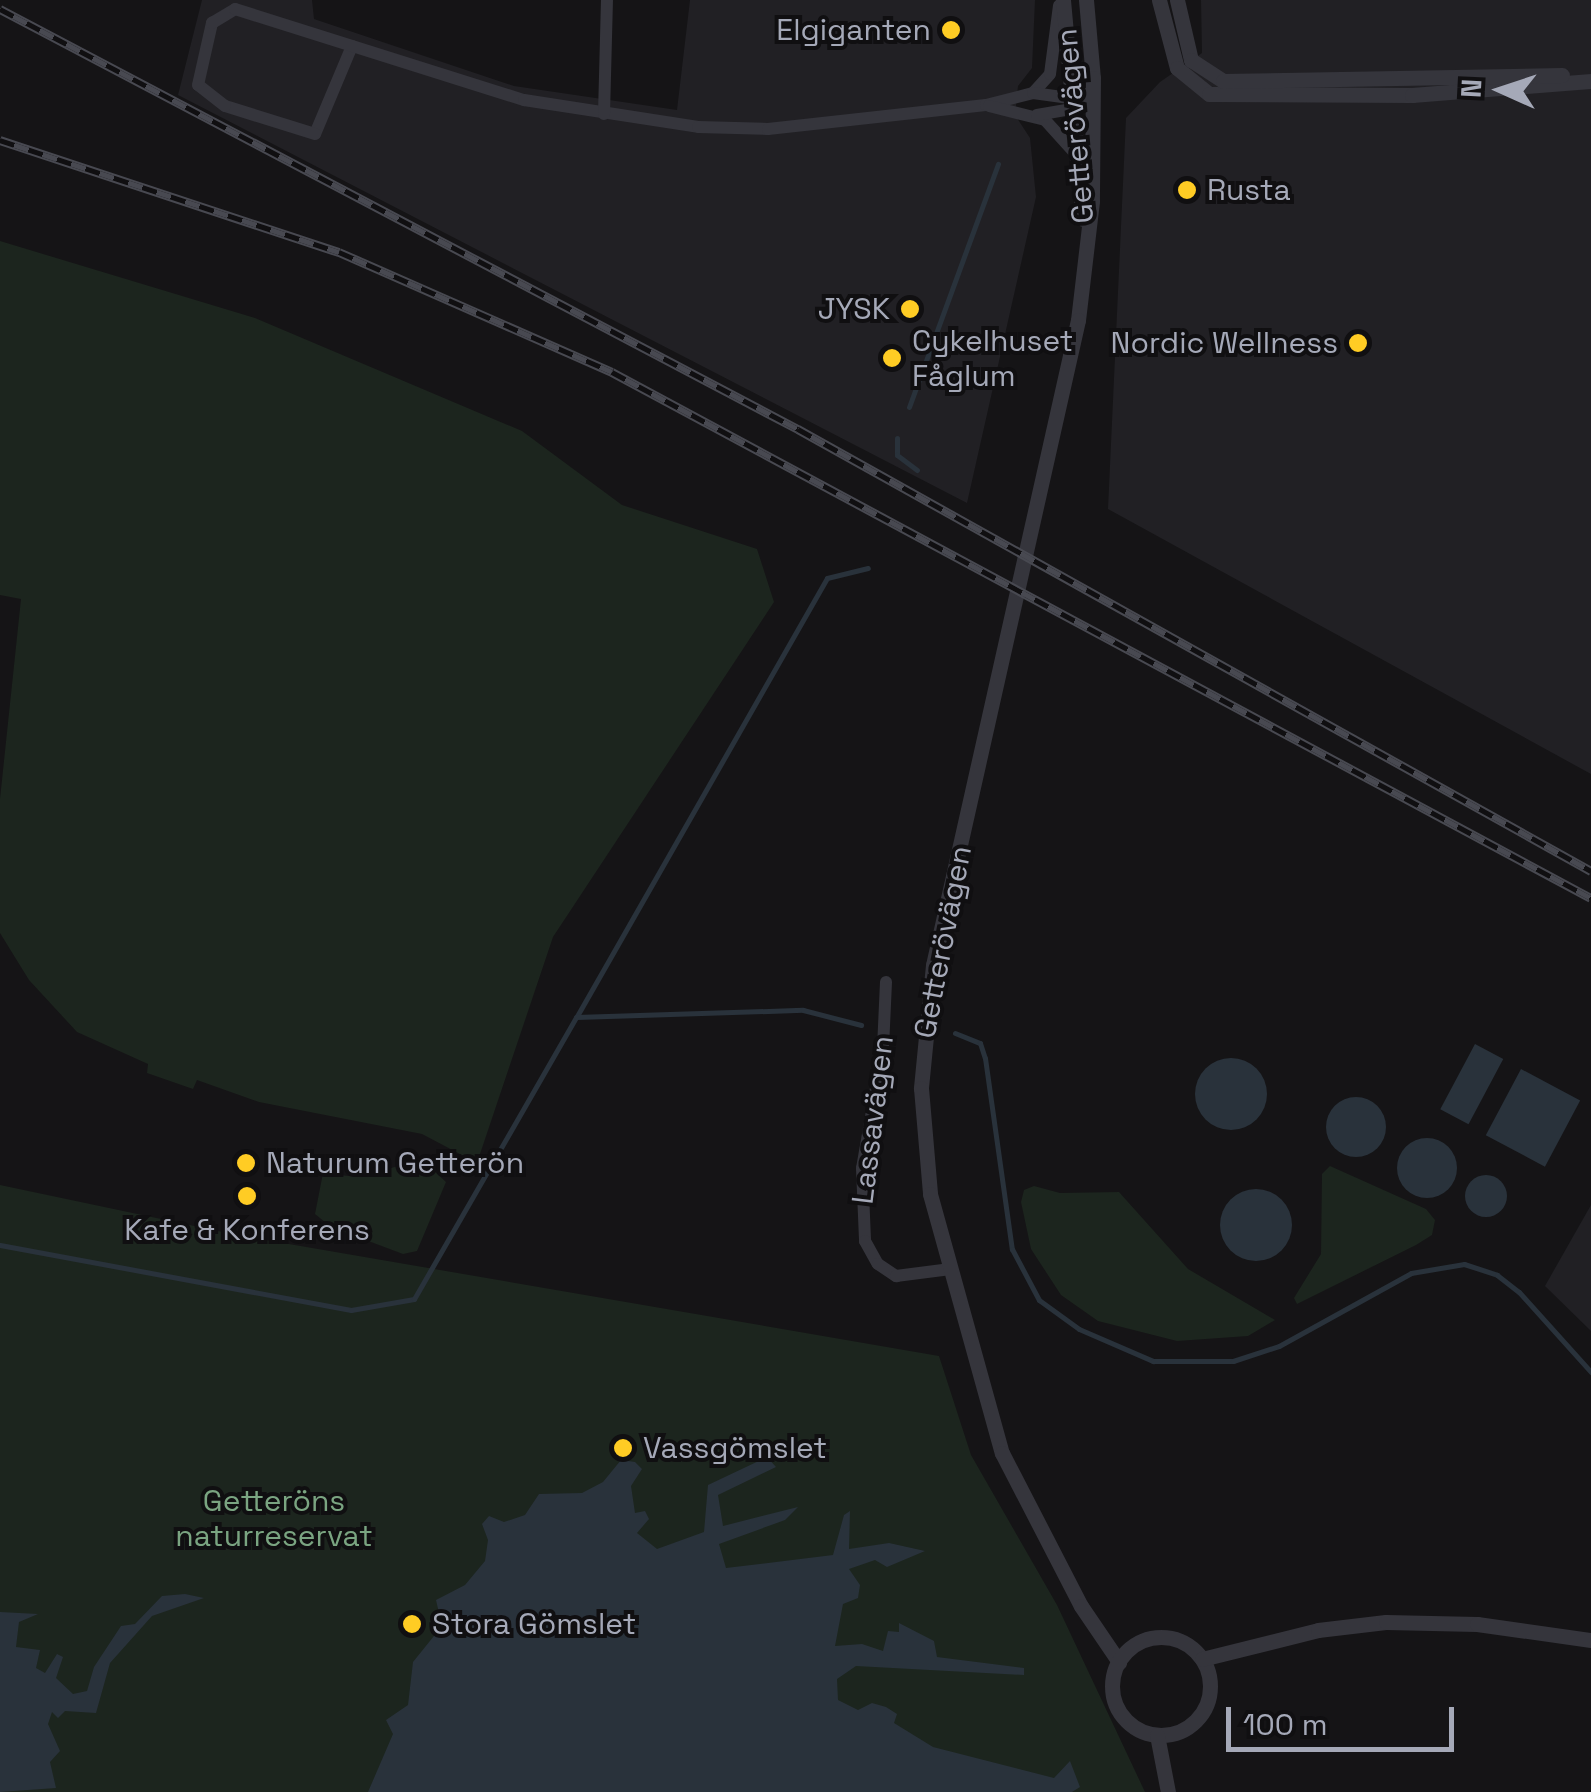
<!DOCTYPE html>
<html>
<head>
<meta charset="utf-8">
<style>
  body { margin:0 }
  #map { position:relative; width:1591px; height:1792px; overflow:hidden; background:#151416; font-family:"Space Grotesk",sans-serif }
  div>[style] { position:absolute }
  .built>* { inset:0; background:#212024 }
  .green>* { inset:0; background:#1c251e }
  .water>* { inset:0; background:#29323b; transform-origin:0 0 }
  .round { border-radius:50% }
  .stream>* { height:5px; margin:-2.5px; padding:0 2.5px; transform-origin:2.5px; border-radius:2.5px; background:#29323b }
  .minor>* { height:12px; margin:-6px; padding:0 6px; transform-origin:6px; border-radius:6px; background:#35353c }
  .tertiary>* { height:15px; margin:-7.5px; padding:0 7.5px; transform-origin:7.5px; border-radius:7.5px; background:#35353c }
  .tertiary>.ring { margin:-7.5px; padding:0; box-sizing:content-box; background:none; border:15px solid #35353c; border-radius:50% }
  .rail>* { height:9px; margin-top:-4.5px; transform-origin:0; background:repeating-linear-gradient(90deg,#100f11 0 15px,#484951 0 30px); box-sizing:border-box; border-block:2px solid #484951 }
  .dots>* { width:28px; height:28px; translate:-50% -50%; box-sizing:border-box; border:5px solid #100f11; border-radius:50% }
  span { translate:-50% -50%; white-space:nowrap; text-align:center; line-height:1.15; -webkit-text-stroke:8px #100f11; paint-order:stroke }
  .poi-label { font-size:30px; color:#a5a9b8 }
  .right { translate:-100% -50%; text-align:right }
  .left { translate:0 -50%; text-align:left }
  .street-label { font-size:30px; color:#a5a9b8 }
  .park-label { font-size:30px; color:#7aa481 }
  .north { position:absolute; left:1451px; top:40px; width:100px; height:100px; -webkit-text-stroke:8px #100f11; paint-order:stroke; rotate:273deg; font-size:28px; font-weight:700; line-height:40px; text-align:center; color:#a5a9b8 }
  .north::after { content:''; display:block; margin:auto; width:35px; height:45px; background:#a5a9b8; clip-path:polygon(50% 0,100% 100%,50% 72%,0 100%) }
  .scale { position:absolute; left:1226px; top:1707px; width:228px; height:45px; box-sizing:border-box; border:5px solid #a5a9b8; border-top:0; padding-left:12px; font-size:30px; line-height:35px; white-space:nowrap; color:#a5a9b8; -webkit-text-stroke:8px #100f11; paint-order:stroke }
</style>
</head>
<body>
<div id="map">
  <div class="built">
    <i style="clip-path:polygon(202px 0,312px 0,314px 19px,514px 86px,677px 110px,690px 0,1035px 0,1032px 68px,1018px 86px,1015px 115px,1030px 138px,1036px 197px,967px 503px,178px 95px)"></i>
    <i style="clip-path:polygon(1201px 0,1591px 0,1591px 774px,1108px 509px,1126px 118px,1160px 82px,1202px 53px)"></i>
    <i style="clip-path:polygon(1591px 1205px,1591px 1331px,1545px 1286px)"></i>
  </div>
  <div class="green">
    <i style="clip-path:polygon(0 241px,255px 318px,522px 431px,622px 505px,757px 549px,774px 602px,553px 937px,477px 1163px,422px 1134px,259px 1102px,197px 1080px,193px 1089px,147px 1073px,148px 1064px,77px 1032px,29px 980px,0 933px,0 799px,21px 599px,0 595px)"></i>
    <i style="clip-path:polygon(406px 1164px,431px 1168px,446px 1182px,417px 1251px,403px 1254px,331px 1227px,315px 1214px,323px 1173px,357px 1177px)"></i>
    <i style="clip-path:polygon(1330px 1166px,1426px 1209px,1435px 1220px,1432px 1235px,1416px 1245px,1297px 1304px,1294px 1298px,1321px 1254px,1322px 1174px)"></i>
    <i style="clip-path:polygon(0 1185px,237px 1235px,939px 1356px,971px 1455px,1057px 1605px,1145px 1792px,0 1792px)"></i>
    <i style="clip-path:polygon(1034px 1186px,1060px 1193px,1119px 1192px,1188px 1269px,1275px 1320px,1248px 1336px,1177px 1341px,1098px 1321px,1061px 1295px,1031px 1249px,1021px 1202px,1024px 1190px)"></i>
  </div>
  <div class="water">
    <i style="left:1475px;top:1044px;width:32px;height:74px;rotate:28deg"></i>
    <i class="round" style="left:1195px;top:1058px;width:72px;height:72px"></i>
    <i style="left:1521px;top:1069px;width:67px;height:75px;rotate:28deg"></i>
    <i class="round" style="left:1326px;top:1097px;width:60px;height:60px"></i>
    <i class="round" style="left:1397px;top:1138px;width:60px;height:60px"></i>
    <i class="round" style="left:1465px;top:1175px;width:42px;height:42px"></i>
    <i class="round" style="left:1220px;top:1189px;width:72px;height:72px"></i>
    <i style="clip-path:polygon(767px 1457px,776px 1467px,718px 1495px,723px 1526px,798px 1507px,785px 1520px,719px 1544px,726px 1568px,833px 1555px,844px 1515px,850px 1511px,849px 1549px,889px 1543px,925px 1551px,887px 1567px,875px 1560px,849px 1569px,860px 1585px,858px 1598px,843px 1604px,835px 1646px,862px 1644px,883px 1651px,888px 1631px,899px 1632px,899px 1623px,934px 1641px,937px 1657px,1024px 1668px,1024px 1675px,856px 1666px,837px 1679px,838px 1700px,858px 1710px,872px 1703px,886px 1707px,897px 1714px,894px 1723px,933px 1747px,1054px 1778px,1070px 1761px,1080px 1787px,1072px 1792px,368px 1792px,393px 1734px,386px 1720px,408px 1705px,413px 1662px,442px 1626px,436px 1600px,465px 1585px,485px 1561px,488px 1540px,482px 1524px,489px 1516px,504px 1522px,525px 1515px,539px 1494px,582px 1493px,603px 1482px,621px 1460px,635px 1462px,642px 1469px,631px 1486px,635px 1513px,645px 1511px,649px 1519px,637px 1533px,657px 1549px,704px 1532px,708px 1485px)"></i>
    <i style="clip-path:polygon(185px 1594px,204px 1598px,152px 1616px,110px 1663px,96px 1713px,65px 1711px,58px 1718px,52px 1712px,48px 1724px,60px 1751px,50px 1762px,56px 1788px,0 1792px,0 1612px,38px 1614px,19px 1622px,16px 1647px,40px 1650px,36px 1668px,45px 1673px,57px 1654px,63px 1657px,56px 1678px,73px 1694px,87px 1691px,94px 1667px,121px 1626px,135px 1624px,162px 1596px)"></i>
  </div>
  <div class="stream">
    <i style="left:909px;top:407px;width:259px;rotate:-69.9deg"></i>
    <i style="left:897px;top:438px;width:17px;rotate:90deg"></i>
    <i style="left:897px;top:455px;width:25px;rotate:37deg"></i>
    <i style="left:577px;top:1016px;width:504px;rotate:-60.28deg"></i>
    <i style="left:827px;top:578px;width:42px;rotate:-13.7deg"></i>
    <i style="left:955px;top:1033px;width:27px;rotate:22deg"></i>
    <i style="left:980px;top:1043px;width:16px;rotate:72deg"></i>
    <i style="left:985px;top:1058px;width:193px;rotate:82deg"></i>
    <i style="left:1012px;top:1249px;width:58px;rotate:62.1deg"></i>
    <i style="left:1039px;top:1300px;width:49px;rotate:35.9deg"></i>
    <i style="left:1079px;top:1329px;width:81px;rotate:23.4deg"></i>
    <i style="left:1153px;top:1361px;width:80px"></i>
    <i style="left:1233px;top:1361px;width:48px;rotate:-18.1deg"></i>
    <i style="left:1279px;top:1346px;width:151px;rotate:-28.9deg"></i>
    <i style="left:1411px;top:1273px;width:54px;rotate:-9.6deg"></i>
    <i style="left:1464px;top:1264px;width:35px;rotate:18deg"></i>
    <i style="left:1497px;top:1275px;width:28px;rotate:38deg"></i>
    <i style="left:1519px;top:1292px;width:108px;rotate:48deg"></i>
    <i style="left:0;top:1245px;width:357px;rotate:10.5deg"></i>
    <i style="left:351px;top:1310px;width:64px;rotate:-9.9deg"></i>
    <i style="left:414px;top:1299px;width:325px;rotate:-60.1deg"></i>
    <i style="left:576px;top:1017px;width:227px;rotate:-1.8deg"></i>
    <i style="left:803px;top:1010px;width:60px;rotate:14.5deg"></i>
  </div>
  <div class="minor">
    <i style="left:352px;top:46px;width:95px;rotate:112.8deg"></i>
    <i style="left:315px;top:134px;width:94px;rotate:-162.7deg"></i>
    <i style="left:225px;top:106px;width:34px;rotate:-142deg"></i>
    <i style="left:198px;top:85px;width:64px;rotate:-77.3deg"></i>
    <i style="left:212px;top:23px;width:27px;rotate:-31deg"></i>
    <i style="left:235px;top:9px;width:303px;rotate:17.5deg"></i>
    <i style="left:524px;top:100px;width:176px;rotate:8.8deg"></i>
    <i style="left:698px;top:127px;width:70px;rotate:1.6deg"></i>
    <i style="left:768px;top:129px;width:219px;rotate:-6.3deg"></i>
    <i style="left:986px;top:105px;width:49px;rotate:-14.3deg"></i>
    <i style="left:1033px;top:93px;width:25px;rotate:-48deg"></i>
    <i style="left:1050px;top:74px;width:69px;rotate:-82.5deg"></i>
    <i style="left:1033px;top:93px;width:44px;rotate:7.8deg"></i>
    <i style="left:989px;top:106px;width:58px;rotate:14deg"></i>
    <i style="left:1045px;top:120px;width:43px;rotate:47.8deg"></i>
    <i style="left:604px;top:114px;width:114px;rotate:-88.5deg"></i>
    <i style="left:1037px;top:115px;width:34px;rotate:-10deg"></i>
    <i style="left:1070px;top:109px;width:31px;rotate:-40deg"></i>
    <i style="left:886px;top:982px;width:66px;rotate:92.6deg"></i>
    <i style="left:883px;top:1048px;width:122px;rotate:99.9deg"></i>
    <i style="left:862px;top:1168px;width:73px;rotate:87.6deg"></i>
    <i style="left:865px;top:1241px;width:26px;rotate:61deg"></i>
    <i style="left:878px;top:1264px;width:22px;rotate:34deg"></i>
    <i style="left:896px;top:1276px;width:55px;rotate:-7.3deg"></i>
  </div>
  <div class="tertiary">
    <i style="left:1063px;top:0;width:220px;rotate:84.8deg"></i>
    <i style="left:1086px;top:0;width:78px;rotate:84.9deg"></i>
    <i style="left:1093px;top:78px;width:123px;rotate:90.5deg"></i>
    <i style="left:1092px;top:201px;width:120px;rotate:96.7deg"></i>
    <i style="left:1078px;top:320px;width:661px;rotate:102.67deg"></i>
    <i style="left:933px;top:965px;width:124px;rotate:95.6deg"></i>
    <i style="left:921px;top:1088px;width:106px;rotate:85.1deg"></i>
    <i style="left:930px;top:1194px;width:269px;rotate:74.5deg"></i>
    <i style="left:1002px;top:1453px;width:172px;rotate:62.7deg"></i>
    <i style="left:1081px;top:1606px;width:68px;rotate:55.8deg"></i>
    <i style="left:1159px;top:0;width:70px;rotate:75.2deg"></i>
    <i style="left:1177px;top:68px;width:41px;rotate:39.1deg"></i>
    <i style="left:1209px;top:94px;width:203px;rotate:0.3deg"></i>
    <i style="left:1412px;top:95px;width:180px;rotate:-4.5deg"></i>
    <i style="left:1177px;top:0;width:62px;rotate:76.9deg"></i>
    <i style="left:1191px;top:60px;width:38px;rotate:33deg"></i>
    <i style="left:1223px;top:81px;width:339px;rotate:-1deg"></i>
    <i class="ring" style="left:1112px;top:1637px;width:83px;height:83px"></i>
    <i style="left:1202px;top:1659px;width:120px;rotate:-14deg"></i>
    <i style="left:1318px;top:1630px;width:68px;rotate:-6.7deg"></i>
    <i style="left:1386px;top:1622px;width:91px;rotate:1.3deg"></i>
    <i style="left:1477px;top:1624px;width:115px;rotate:8deg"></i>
    <i style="left:1157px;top:1735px;width:58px;rotate:79.1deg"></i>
  </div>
  <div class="rail">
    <i style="left:0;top:9px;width:902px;rotate:27.76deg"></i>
    <i style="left:798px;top:429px;width:908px;rotate:29.13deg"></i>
    <i style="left:0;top:140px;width:357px;rotate:18.3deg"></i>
    <i style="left:339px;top:252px;width:298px;rotate:23.7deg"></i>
    <i style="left:612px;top:372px;width:1111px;rotate:28.25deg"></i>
  </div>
  <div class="dots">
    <i style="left:951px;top:30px;background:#ffcc24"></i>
    <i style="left:1187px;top:190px;background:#ffcc24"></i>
    <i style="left:910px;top:309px;background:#ffcc24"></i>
    <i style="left:1358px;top:343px;background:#ffcc24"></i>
    <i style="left:892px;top:358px;background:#ffcc24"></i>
    <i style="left:246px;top:1163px;background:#ffcc24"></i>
    <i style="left:247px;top:1196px;background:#ffcc24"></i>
    <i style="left:623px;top:1448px;background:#ffcc24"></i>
    <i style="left:412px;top:1624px;background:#ffcc24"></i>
  </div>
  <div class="poi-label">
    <span class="right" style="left:931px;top:30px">Elgiganten</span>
    <span class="left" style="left:1207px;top:190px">Rusta</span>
    <span class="right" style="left:890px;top:309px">JYSK</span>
    <span class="left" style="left:912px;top:358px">Cykelhuset<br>Fåglum</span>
    <span class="right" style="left:1338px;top:343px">Nordic Wellness</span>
    <span class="left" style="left:266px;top:1163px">Naturum Getterön</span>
    <span style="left:247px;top:1230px">Kafe &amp; Konferens</span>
    <span class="left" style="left:643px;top:1448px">Vassgömslet</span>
    <span class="left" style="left:432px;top:1624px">Stora Gömslet</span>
  </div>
  <div class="street-label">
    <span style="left:1075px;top:126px;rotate:-95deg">Getterövägen</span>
    <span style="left:943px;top:942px;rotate:-79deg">Getterövägen</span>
    <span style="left:873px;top:1120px;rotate:-83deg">Lassavägen</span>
  </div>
  <div class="park-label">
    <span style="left:274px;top:1518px">Getteröns<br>naturreservat</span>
  </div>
  <div class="north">N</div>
  <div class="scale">100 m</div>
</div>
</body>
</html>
